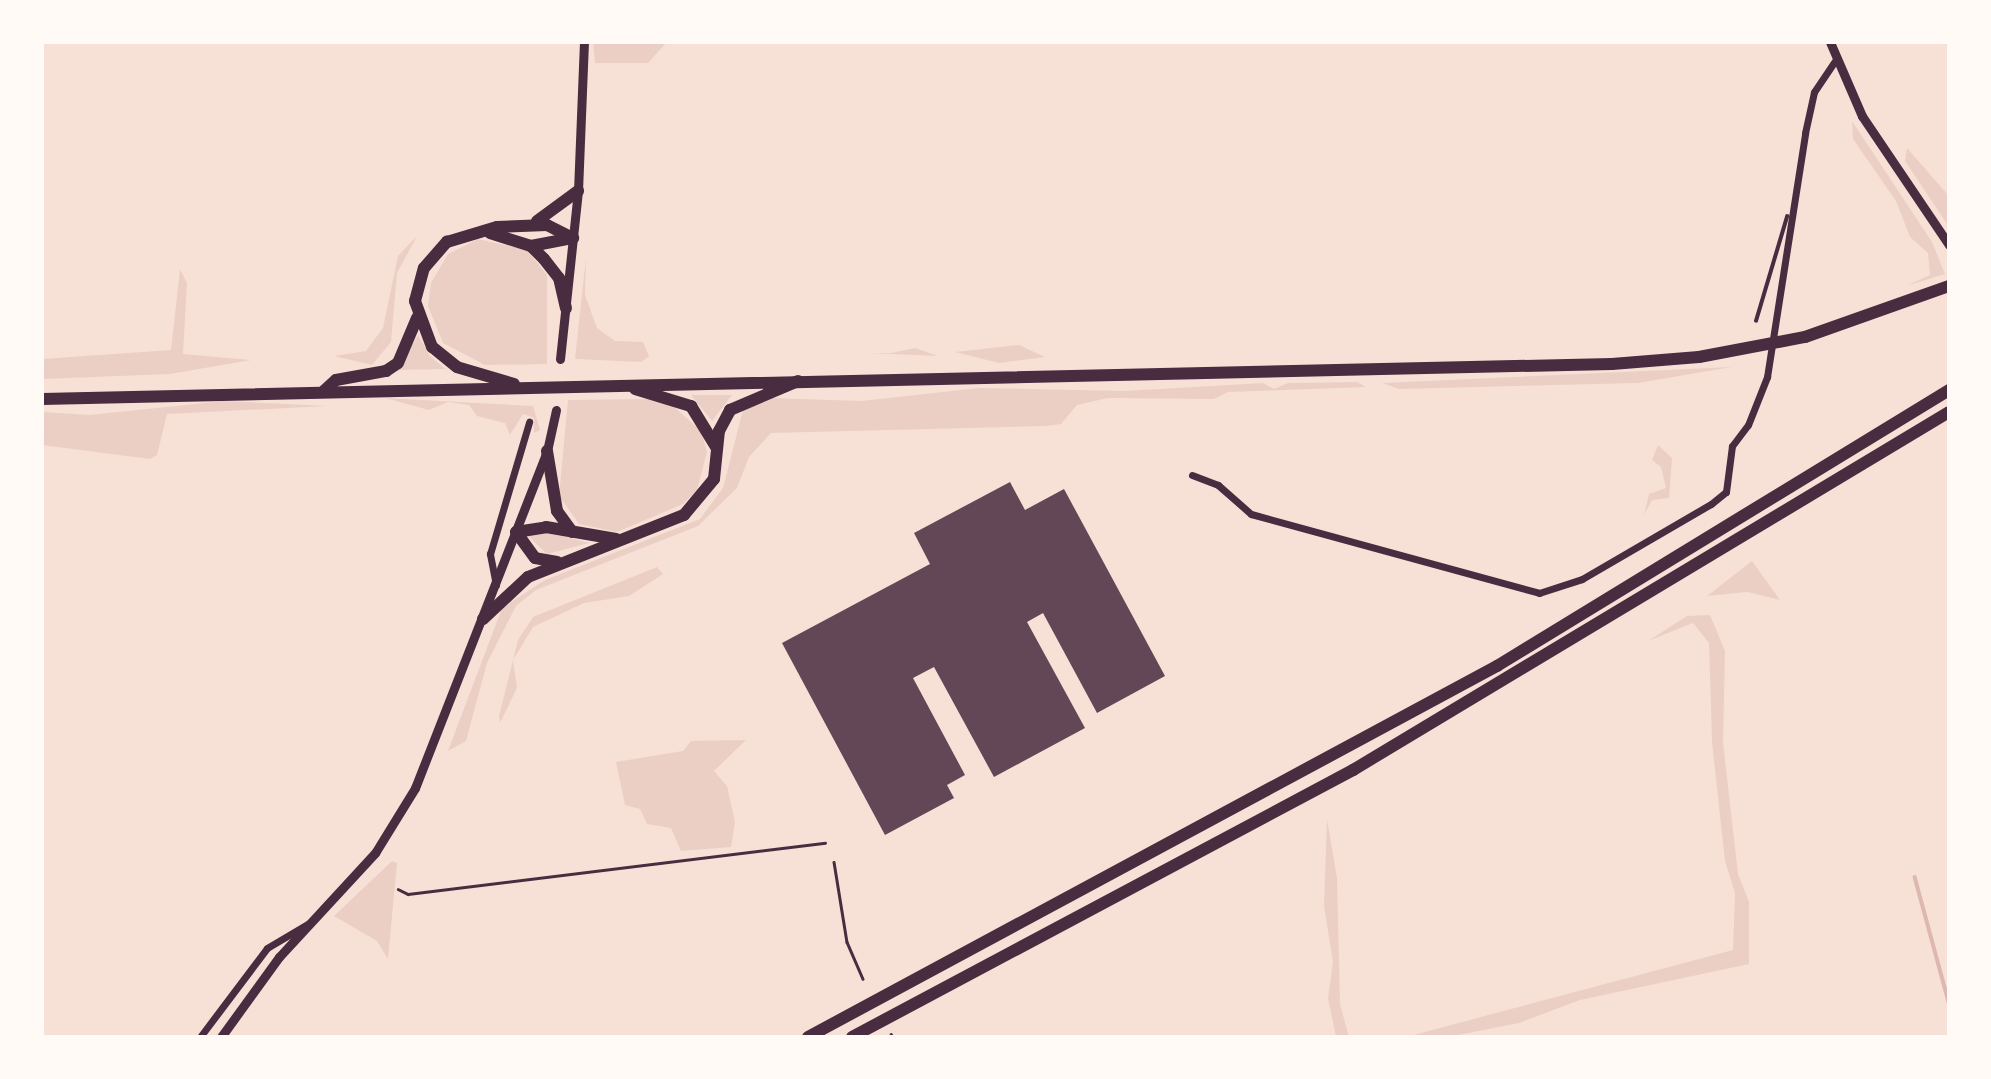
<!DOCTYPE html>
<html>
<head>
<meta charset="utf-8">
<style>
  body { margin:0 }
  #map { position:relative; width:1991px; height:1079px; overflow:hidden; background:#f7e1d7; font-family:Barlow,sans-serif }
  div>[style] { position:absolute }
  .green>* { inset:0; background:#ebcfc5 }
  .stream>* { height:3.5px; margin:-1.75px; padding:0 1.75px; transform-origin:1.75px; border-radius:1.75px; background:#dcb8b0 }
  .building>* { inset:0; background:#644757 }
  .path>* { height:2.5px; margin:-1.25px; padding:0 1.25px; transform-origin:1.25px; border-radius:1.25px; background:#4a2c40 }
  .service>* { height:3.5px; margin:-1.75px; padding:0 1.75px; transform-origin:1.75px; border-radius:1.75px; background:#4a2c40 }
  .minor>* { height:7px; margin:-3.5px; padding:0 3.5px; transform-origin:3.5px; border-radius:3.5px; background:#4a2c40 }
  .tertiary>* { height:9px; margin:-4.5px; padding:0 4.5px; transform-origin:4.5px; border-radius:4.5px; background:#4a2c40 }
  .trunk>* { height:12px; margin:-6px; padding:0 6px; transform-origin:6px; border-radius:6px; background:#4a2c40 }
  .motorway>* { height:12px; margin:-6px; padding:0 6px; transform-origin:6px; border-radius:6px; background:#4a2c40 }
  span { translate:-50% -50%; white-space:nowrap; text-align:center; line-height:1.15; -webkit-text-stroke:5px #fffaf5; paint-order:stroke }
  .frame { position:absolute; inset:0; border:44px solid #fffaf5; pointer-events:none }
</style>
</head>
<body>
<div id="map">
  <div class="green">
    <i style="clip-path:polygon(593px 42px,667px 42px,648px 63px,595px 63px)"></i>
    <i style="clip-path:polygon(1852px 121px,1932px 242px,1945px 274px,1906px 286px,1930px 275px,1928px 253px,1910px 237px,1896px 201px,1853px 139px)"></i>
    <i style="clip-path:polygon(1907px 148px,1949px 196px,1949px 227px,1905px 161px)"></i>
    <i style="clip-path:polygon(417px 236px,397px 273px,391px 342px,372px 365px,334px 356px,366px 351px,383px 328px,398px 256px)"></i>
    <i style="clip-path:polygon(478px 239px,527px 250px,547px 275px,547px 364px,485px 365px,443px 343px,428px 306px,431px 283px,448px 254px)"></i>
    <i style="clip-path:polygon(586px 257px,585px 295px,597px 328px,615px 341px,643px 342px,649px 356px,641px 362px,575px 359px)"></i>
    <i style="clip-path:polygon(180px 269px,187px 283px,183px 354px,251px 360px,170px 374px,42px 379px,42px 359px,171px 350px)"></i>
    <i style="clip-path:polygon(418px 335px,430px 356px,445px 369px,398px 370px)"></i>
    <i style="clip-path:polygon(1019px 345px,1045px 357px,999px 363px,955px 352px)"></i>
    <i style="clip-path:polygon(915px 348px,938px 356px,868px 353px,891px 353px)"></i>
    <i style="clip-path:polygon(1732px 367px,1638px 383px,1399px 389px,1382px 383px)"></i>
    <i style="clip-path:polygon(1263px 383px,1274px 389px,1288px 383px,1357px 382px,1366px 387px,1228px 392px,1214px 399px,1108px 398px,1077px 405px,1061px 424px,1046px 426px,771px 433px,749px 457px,737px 488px,698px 526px,536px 590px,516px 606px,487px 663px,466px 741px,448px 751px,502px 608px,545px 580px,700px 519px,723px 488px,743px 410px,772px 398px,861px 401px,979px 388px,1125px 391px)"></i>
    <i style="clip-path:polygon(691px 395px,732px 395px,712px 421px)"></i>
    <i style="clip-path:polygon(385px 398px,533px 406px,540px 430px,534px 433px,534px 418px,523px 414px,510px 435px,505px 423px,477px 416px,469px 405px,448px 402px,429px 410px)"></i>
    <i style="clip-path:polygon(649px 399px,670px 403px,701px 431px,707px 452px,697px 490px,683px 504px,617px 532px,579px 524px,559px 496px,568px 400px)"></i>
    <i style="clip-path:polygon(224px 401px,328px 406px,167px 414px,157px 455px,150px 459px,42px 445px,42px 412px,89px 415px)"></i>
    <i style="clip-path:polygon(1658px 445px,1672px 458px,1669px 498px,1652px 500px,1644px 515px,1649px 494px,1666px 488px,1661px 467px,1652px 460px)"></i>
    <i style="clip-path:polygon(544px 533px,567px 537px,589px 543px,547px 554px,528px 536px)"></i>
    <i style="clip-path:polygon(1752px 561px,1780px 600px,1747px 592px,1707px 596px)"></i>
    <i style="clip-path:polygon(657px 567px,663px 574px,629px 596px,584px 603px,533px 627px,513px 660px,517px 688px,500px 723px,499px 716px,518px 640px,533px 617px)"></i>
    <i style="clip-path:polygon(1710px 615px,1725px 651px,1723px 742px,1738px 874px,1749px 902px,1749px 964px,1580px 1000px,1519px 1023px,1448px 1037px,1406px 1037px,1733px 950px,1735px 893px,1725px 861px,1712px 742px,1709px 643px,1693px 623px,1648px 641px,1687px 616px)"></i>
    <i style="clip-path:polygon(746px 740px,714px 771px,727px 786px,735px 822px,731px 847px,681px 851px,671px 828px,647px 824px,640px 809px,625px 805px,616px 762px,683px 751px,691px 741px)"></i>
    <i style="clip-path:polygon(1327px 819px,1337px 878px,1340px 1004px,1349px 1037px,1336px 1037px,1328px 998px,1333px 962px,1324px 906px)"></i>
    <i style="clip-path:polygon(392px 861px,397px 863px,388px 959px,377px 941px,334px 916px)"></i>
  </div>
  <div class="stream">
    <i style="left:1915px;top:877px;width:130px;rotate:74.8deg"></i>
  </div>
  <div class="building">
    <i style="clip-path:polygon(1010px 482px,1025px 510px,1064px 489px,1165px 676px,1097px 713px,1043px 613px,1027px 622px,1085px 728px,994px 777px,934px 667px,913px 678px,965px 775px,947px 785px,954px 798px,885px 835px,782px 643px,930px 564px,914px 533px)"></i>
  </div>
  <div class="path">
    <i style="left:834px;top:862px;width:81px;rotate:80.8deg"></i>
    <i style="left:847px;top:942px;width:40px;rotate:66.6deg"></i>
    <i style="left:398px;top:889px;width:11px;rotate:27deg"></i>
    <i style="left:408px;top:894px;width:420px;rotate:-7deg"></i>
    <i style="left:891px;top:1034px;width:4px;rotate:56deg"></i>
  </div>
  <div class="service">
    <i style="left:1756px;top:321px;width:109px;rotate:-73.4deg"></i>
  </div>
  <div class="minor">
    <i style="left:1192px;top:475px;width:28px;rotate:21deg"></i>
    <i style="left:1218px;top:485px;width:44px;rotate:41.3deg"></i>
    <i style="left:1251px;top:514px;width:299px;rotate:15.3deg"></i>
    <i style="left:1539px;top:593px;width:45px;rotate:-18deg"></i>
    <i style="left:1582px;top:579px;width:149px;rotate:-30.2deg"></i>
    <i style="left:1711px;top:504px;width:19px;rotate:-39deg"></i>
    <i style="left:1726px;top:492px;width:46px;rotate:-82.6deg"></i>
    <i style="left:1732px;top:446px;width:26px;rotate:-53deg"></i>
    <i style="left:1748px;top:425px;width:52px;rotate:-68.4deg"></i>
    <i style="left:1767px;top:377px;width:247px;rotate:-81.1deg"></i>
    <i style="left:1805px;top:133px;width:42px;rotate:-77.6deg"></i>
    <i style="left:1814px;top:92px;width:37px;rotate:-56deg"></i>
    <i style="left:496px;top:585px;width:32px;rotate:-101deg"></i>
    <i style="left:490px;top:554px;width:138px;rotate:-73.5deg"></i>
    <i style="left:200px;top:1037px;width:111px;rotate:-53deg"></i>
    <i style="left:267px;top:948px;width:51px;rotate:-30.6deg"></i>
  </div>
  <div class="tertiary">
    <i style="left:1830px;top:42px;width:81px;rotate:66.6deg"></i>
    <i style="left:1862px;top:116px;width:156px;rotate:56deg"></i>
    <i style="left:560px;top:359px;width:169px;rotate:-83.9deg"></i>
    <i style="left:578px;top:191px;width:149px;rotate:-87.7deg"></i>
    <i style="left:221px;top:1037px;width:99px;rotate:-54.1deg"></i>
    <i style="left:279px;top:957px;width:142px;rotate:-47.3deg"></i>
    <i style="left:375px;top:853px;width:76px;rotate:-58.4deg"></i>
    <i style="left:415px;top:788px;width:362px;rotate:-68.6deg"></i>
    <i style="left:547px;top:451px;width:42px;rotate:-77.6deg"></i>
  </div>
  <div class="trunk">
    <i style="left:537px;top:221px;width:51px;rotate:-36.2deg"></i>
    <i style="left:490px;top:233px;width:43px;rotate:17.6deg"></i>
    <i style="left:531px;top:246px;width:18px;rotate:45deg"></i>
    <i style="left:544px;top:259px;width:24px;rotate:52deg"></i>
    <i style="left:559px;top:278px;width:31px;rotate:77deg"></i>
    <i style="left:531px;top:246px;width:43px;rotate:-10.8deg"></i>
    <i style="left:514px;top:384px;width:59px;rotate:-163.4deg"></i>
    <i style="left:457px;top:367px;width:32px;rotate:-141deg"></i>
    <i style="left:432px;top:347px;width:49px;rotate:-110.3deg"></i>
    <i style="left:415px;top:301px;width:34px;rotate:-75deg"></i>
    <i style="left:424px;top:268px;width:35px;rotate:-49deg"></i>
    <i style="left:447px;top:242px;width:52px;rotate:-16.7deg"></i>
    <i style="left:497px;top:227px;width:50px;rotate:-2.3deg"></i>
    <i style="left:547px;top:225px;width:29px;rotate:27deg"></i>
    <i style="left:635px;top:389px;width:59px;rotate:16.9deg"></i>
    <i style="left:691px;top:406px;width:48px;rotate:58.6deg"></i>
    <i style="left:324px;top:391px;width:16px;rotate:-43deg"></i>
    <i style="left:336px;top:380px;width:51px;rotate:-10.2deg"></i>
    <i style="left:386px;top:371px;width:14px;rotate:-34deg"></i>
    <i style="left:398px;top:363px;width:49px;rotate:-67.1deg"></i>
    <i style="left:42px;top:399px;width:1570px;rotate:-1.28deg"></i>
    <i style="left:1612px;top:364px;width:87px;rotate:-4.6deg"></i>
    <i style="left:1699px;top:357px;width:108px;rotate:-10.7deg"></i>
    <i style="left:1805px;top:337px;width:153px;rotate:-19.5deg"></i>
    <i style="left:547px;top:451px;width:61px;rotate:80.5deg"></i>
    <i style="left:557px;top:511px;width:26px;rotate:54deg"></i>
    <i style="left:557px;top:562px;width:22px;rotate:-170deg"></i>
    <i style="left:535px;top:558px;width:32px;rotate:-126deg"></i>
    <i style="left:516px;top:532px;width:30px;rotate:-9deg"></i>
    <i style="left:546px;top:527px;width:71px;rotate:9.7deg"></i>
    <i style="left:483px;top:619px;width:62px;rotate:-43deg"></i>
    <i style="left:528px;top:577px;width:168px;rotate:-21.7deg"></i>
    <i style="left:684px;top:515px;width:47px;rotate:-50.2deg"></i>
    <i style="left:714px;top:479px;width:48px;rotate:-84.1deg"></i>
    <i style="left:719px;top:431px;width:24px;rotate:-62deg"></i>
    <i style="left:730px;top:410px;width:74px;rotate:-23.1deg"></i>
  </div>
  <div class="motorway">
    <i style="left:808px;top:1037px;width:783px;rotate:-28.3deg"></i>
    <i style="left:1497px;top:666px;width:530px;rotate:-31.41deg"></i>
    <i style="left:852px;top:1037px;width:568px;rotate:-28.05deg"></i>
    <i style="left:1353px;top:770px;width:695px;rotate:-30.99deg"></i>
  </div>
  <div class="frame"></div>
</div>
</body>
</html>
